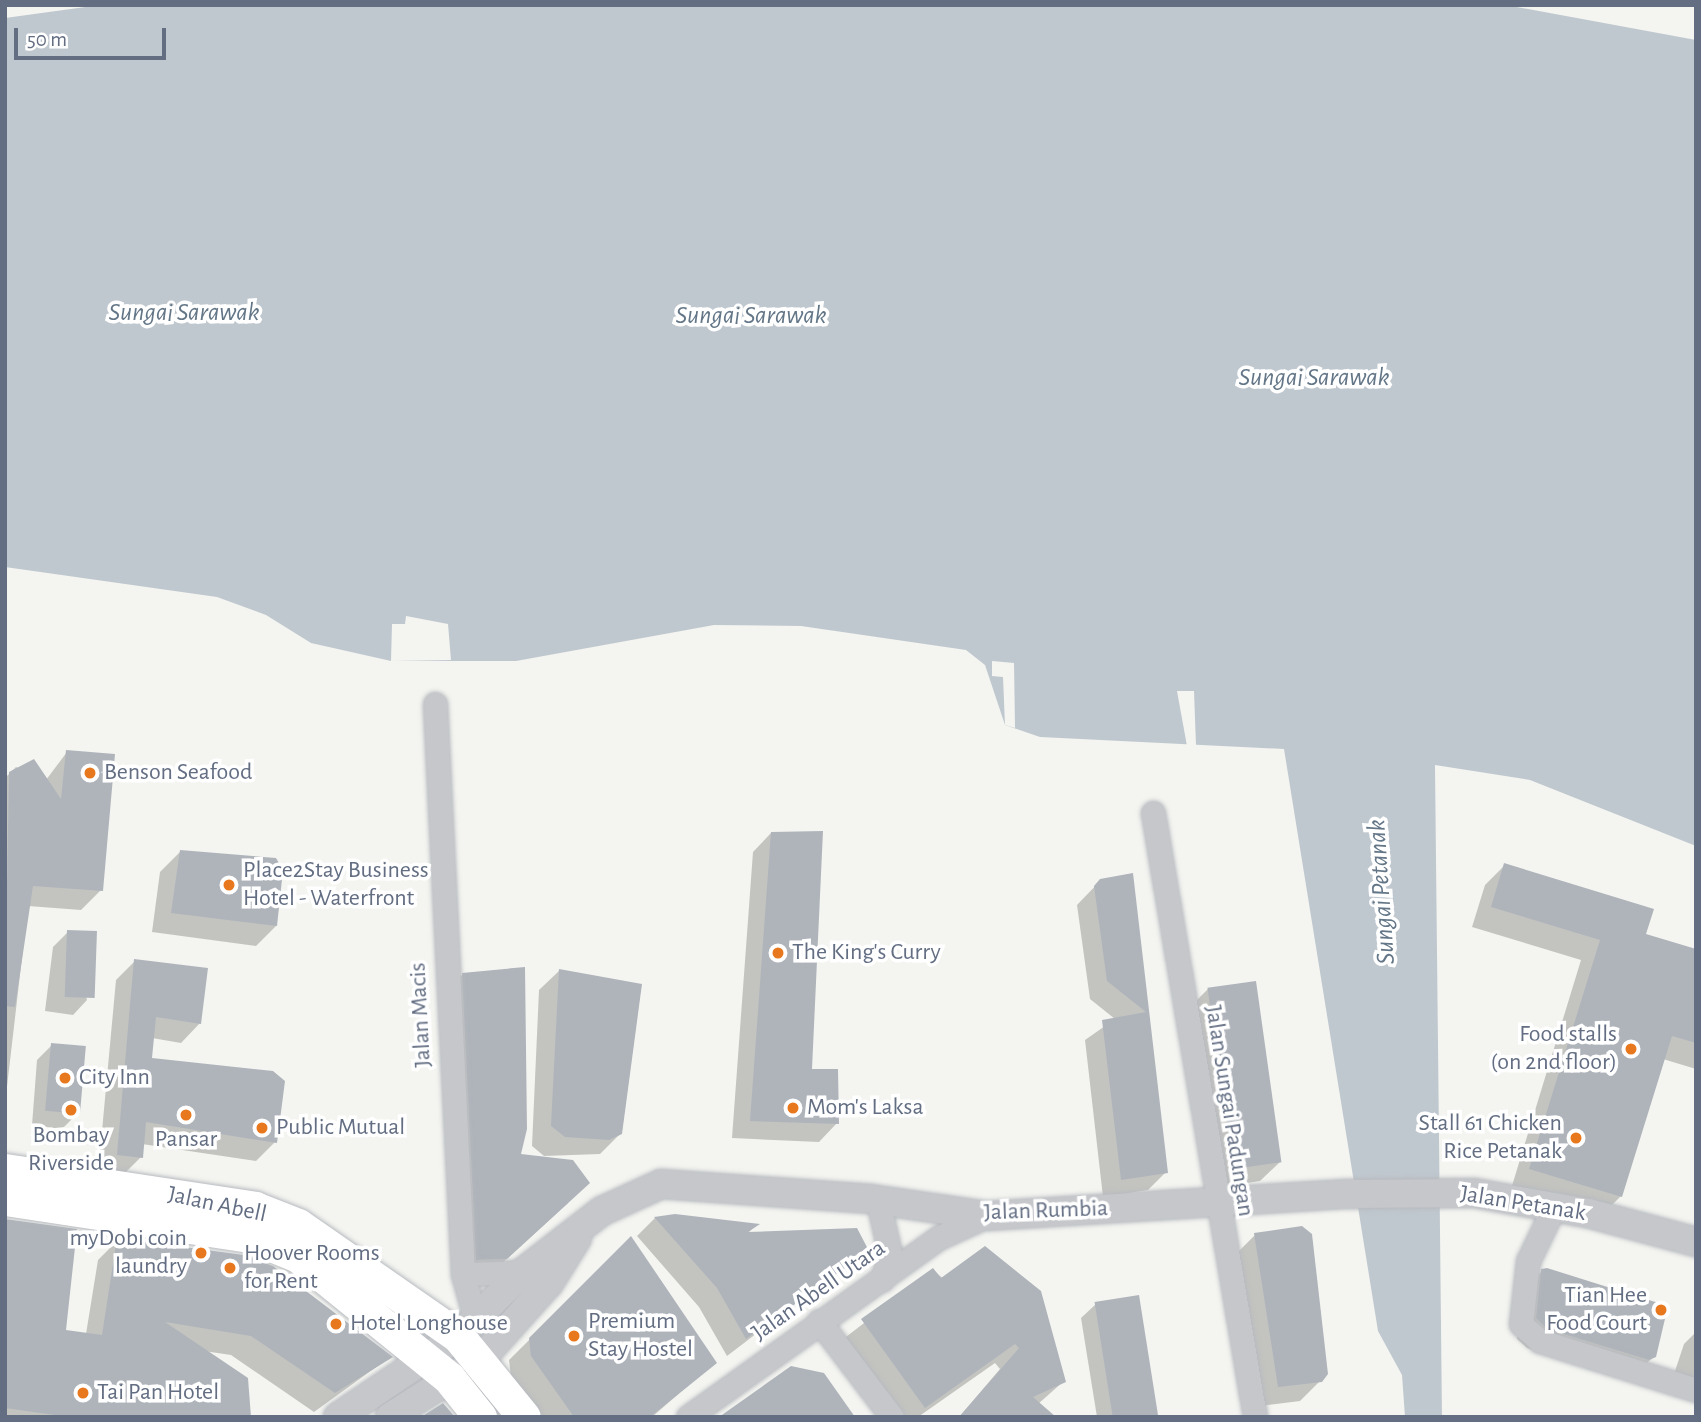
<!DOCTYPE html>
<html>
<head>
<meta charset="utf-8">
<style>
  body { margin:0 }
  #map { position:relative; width:1701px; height:1422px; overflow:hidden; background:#f4f5f1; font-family:"Alegreya Sans",sans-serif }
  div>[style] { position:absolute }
  .water>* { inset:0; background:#c0c8cf }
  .pier>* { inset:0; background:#f4f5f1 }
  .shadow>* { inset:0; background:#0003 }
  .building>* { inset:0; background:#afb4bb; transform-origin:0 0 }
  .roads { filter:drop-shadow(0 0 2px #b7babf) drop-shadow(0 0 2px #b7babf) }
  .minor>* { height:23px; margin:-11.5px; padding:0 11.5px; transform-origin:11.5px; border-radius:11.5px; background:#c5c7cb }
  .tertiary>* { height:28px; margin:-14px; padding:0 14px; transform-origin:14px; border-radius:14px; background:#c5c7cb }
  .secondary>* { height:33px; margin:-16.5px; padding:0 16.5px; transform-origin:16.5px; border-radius:16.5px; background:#fff }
  .dots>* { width:19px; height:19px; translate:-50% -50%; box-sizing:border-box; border:4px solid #fff; border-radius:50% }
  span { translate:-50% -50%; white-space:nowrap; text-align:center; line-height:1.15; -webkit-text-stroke:7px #fff; paint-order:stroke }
  .poi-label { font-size:24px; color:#636e83 }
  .left { translate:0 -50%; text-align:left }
  .right { translate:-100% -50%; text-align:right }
  .street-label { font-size:24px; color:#636e83 }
  .water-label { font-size:26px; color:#637687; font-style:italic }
  .frame { position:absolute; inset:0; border:7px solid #636e83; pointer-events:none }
  .scale { position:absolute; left:14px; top:28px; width:152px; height:32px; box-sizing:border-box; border:4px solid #636e83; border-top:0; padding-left:9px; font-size:21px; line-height:24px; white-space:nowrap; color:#636e83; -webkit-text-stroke:5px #fff; paint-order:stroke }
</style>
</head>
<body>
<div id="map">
  <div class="water">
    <i style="clip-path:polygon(100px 5px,1506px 5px,1696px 40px,1696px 846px,1530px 780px,1435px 765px,1442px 1417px,1405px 1417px,1402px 1375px,1378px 1331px,1284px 749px,1040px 737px,1005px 725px,985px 665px,966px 650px,801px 626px,714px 625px,516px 661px,391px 661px,311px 643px,266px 615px,217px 597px,5px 567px,5px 18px)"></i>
  </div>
  <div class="pier">
    <i style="clip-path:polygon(406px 616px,448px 624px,451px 660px,391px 661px,392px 624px,405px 624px)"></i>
    <i style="clip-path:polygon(992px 661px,1014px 663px,1015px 728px,1005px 725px,1003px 677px,992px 676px)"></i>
    <i style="clip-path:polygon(1177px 691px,1194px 691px,1196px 746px,1187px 746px)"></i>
  </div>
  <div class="shadow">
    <i style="clip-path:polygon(67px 752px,101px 890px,81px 910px,28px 906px,5px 1104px,5px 778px,16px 767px,46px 780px)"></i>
    <i style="clip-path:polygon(771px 833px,810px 1071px,837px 1123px,819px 1142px,732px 1138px,753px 852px)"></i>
    <i style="clip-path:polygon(180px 852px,276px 926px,256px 946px,152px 932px,160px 872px)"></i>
    <i style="clip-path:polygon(1505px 865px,1644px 935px,1696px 951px,1696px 1069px,1663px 1059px,1621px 1196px,1601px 1216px,1511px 1189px,1581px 960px,1472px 927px,1485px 885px)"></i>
    <i style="clip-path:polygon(1132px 875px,1166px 1172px,1148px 1190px,1103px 1197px,1085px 1040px,1115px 1019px,1090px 999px,1077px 905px,1101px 880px)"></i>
    <i style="clip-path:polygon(68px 932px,87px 1000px,73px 1015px,45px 1011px,53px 947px)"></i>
    <i style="clip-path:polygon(135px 961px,200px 1023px,181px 1043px,152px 1038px,150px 1060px,275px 1142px,256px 1161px,142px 1144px,141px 1157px,122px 1176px,98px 1174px,116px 980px)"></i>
    <i style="clip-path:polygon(559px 971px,621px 1133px,600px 1154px,544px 1156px,532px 1146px,539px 990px)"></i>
    <i style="clip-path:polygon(463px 974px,519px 1155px,568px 1203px,486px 1278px,457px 1279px,443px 994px)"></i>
    <i style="clip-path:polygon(1208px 989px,1280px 1162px,1260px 1181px,1215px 1188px,1188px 1009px)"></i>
    <i style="clip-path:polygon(52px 1045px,77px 1114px,62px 1129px,32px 1125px,37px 1060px)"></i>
    <i style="clip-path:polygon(655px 1218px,756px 1225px,747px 1234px,866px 1250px,727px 1356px,699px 1307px,637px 1236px)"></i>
    <i style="clip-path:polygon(5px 1222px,64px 1331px,86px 1334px,98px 1260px,118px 1240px,390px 1357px,314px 1412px,231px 1355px,204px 1351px,249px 1417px,5px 1417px)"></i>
    <i style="clip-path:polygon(1255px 1235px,1321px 1380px,1300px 1401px,1259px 1406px,1235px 1255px)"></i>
    <i style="clip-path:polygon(631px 1239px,715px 1362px,652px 1417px,540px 1417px,511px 1377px,509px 1360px)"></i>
    <i style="clip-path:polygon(933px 1270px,1064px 1381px,1038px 1404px,1052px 1417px,959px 1417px,1000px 1369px,995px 1363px,918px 1417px,897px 1417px,842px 1340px)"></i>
    <i style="clip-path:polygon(1542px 1271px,1655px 1356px,1628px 1379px,1527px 1348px,1517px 1339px,1522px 1291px)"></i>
    <i style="clip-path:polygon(1096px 1304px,1156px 1416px,1097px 1417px,1081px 1318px)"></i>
    <i style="clip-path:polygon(1696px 1332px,1696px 1398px,1669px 1389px,1684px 1344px)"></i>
  </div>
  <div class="building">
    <i style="clip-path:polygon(66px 750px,115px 754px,103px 891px,33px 886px,15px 1007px,5px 1006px,9px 772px,34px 759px,61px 799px)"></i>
    <i style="clip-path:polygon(823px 831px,812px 1069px,838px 1069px,839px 1124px,750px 1121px,771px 832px)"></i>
    <i style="clip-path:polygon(180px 850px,276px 858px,283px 870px,277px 926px,171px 913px)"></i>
    <i style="clip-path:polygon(1504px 863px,1654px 909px,1646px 934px,1696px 949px,1696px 1043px,1672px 1036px,1622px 1197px,1529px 1169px,1600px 940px,1491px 907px)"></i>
    <i style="clip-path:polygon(1133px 873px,1168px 1173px,1121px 1180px,1102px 1020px,1146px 1012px,1107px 981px,1094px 886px,1100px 879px)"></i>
    <i style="left:67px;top:930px;width:30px;height:67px;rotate:2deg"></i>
    <i style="clip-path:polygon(134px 959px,208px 968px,201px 1024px,156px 1017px,152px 1058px,273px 1071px,285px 1081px,277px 1143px,146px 1122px,143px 1158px,117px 1155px)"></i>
    <i style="clip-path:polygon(525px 967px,527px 1129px,521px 1154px,573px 1160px,590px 1183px,507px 1259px,476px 1260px,462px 973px)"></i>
    <i style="clip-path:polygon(559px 969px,642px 984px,622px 1134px,609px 1140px,565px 1137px,551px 1126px)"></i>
    <i style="left:1256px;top:981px;width:183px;height:49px;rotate:82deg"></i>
    <i style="left:51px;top:1043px;width:35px;height:68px;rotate:5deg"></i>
    <i style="clip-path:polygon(675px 1214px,760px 1224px,748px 1232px,857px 1228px,869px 1251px,746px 1339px,717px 1288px,654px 1217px)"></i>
    <i style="clip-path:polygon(5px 1219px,77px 1229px,66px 1330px,102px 1335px,117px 1238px,244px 1255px,273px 1266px,393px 1357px,335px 1393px,251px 1336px,165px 1322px,248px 1378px,251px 1417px,69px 1417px,5px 1408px)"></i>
    <i style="clip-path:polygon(1302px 1226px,1312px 1234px,1328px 1374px,1322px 1382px,1278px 1387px,1254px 1233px)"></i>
    <i style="clip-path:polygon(631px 1236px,717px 1363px,650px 1417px,574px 1417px,531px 1356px,529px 1338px)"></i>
    <i style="clip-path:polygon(985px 1246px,1041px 1291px,1066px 1382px,1033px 1397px,1056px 1417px,959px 1417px,1019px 1348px,1015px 1344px,925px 1408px,861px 1319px,933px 1268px,941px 1278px)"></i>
    <i style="clip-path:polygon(1547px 1268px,1668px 1306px,1656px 1357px,1649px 1360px,1547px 1329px,1536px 1318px,1541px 1269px)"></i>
    <i style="left:1139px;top:1295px;width:123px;height:45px;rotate:81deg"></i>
    <i style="clip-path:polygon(791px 1366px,824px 1373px,855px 1417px,719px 1417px)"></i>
    <i style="clip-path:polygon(443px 1403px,455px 1417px,421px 1417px)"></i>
  </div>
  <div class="roads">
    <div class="minor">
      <i style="left:435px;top:704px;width:571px;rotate:87.19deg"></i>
      <i style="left:463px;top:1274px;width:49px;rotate:74.5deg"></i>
      <i style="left:1153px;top:813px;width:613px;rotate:80.41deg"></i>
      <i style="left:878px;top:1201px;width:54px;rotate:77.2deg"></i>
      <i style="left:890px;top:1254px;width:27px;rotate:107deg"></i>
      <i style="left:1555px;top:1205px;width:62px;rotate:115.7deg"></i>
      <i style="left:1528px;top:1261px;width:63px;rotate:96.3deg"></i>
      <i style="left:1521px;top:1324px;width:25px;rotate:42deg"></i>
      <i style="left:1540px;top:1341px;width:164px;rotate:17.4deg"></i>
      <i style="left:463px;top:1274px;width:60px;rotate:-1.9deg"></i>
      <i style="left:819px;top:1321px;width:121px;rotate:52.8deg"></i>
      <i style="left:688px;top:1417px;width:307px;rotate:-35.6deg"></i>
      <i style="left:938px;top:1238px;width:53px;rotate:-24.6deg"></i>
    </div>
    <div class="tertiary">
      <i style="left:338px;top:1417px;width:145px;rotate:-34deg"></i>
      <i style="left:458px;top:1336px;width:91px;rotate:-44.6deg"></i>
      <i style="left:523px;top:1272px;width:100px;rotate:-37.7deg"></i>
      <i style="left:602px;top:1211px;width:65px;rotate:-24.6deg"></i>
      <i style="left:661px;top:1184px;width:211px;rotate:4.1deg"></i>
      <i style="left:871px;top:1199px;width:116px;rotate:8.4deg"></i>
      <i style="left:986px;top:1216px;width:362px;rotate:-3.5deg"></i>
      <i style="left:1347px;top:1194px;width:127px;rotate:-0.5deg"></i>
      <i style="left:1474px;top:1193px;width:116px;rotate:10deg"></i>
      <i style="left:1588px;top:1213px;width:112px;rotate:15deg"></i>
      <i style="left:390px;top:1417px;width:108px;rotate:-32.5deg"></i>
      <i style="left:481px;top:1359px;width:102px;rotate:-48.2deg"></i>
      <i style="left:549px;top:1283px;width:53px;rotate:-58.1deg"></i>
    </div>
    <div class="secondary">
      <i style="left:5px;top:1170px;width:253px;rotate:8.6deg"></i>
      <i style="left:255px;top:1208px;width:46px;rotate:21.6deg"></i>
      <i style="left:298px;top:1225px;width:195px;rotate:34.8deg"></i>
      <i style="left:458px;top:1336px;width:104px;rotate:50.8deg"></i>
      <i style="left:5px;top:1199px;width:247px;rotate:8.6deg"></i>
      <i style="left:249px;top:1236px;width:53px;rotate:22.2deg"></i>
      <i style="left:298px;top:1256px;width:194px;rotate:38.9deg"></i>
      <i style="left:449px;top:1378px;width:50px;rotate:51.5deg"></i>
    </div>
  </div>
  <div class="dots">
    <i style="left:90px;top:773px;background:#e8781e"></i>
    <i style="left:229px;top:885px;background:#e8781e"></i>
    <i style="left:778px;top:953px;background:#e8781e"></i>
    <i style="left:1631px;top:1049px;background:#e8781e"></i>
    <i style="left:65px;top:1078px;background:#e8781e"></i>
    <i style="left:793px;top:1108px;background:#e8781e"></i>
    <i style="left:71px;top:1110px;background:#e8781e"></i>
    <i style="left:186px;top:1115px;background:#e8781e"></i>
    <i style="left:262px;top:1128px;background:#e8781e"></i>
    <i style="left:1576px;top:1138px;background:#e8781e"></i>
    <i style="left:201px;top:1253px;background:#e8781e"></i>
    <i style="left:230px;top:1268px;background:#e8781e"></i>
    <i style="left:1661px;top:1310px;background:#e8781e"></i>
    <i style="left:336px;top:1324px;background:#e8781e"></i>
    <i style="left:574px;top:1336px;background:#e8781e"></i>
    <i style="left:83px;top:1393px;background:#e8781e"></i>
  </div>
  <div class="poi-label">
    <span class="left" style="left:104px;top:773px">Benson Seafood</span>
    <span class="left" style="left:243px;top:885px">Place2Stay Business<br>Hotel - Waterfront</span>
    <span class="left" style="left:792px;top:953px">The King's Curry</span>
    <span class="right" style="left:1617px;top:1049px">Food stalls<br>(on 2nd floor)</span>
    <span class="left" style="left:79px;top:1078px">City Inn</span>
    <span class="left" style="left:807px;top:1108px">Mom's Laksa</span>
    <span class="right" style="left:1562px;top:1138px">Stall 61 Chicken<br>Rice Petanak</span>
    <span class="left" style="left:276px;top:1128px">Public Mutual</span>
    <span style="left:71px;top:1150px">Bombay<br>Riverside</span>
    <span style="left:186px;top:1140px">Pansar</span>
    <span class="right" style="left:187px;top:1253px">myDobi coin<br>laundry</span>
    <span class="left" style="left:244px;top:1268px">Hoover Rooms<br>for Rent</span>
    <span class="right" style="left:1647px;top:1310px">Tian Hee<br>Food Court</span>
    <span class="left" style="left:588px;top:1336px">Premium<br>Stay Hostel</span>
    <span class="left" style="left:350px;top:1324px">Hotel Longhouse</span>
    <span class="left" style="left:97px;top:1393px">Tai Pan Hotel</span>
  </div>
  <div class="street-label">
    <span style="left:421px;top:1015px;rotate:-93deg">Jalan Macis</span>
    <span style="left:1229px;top:1111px;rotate:81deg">Jalan Sungai Padungan</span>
    <span style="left:1523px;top:1204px;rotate:9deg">Jalan Petanak</span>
    <span style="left:217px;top:1205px;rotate:12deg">Jalan Abell</span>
    <span style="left:1046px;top:1211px;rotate:-2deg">Jalan Rumbia</span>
    <span style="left:819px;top:1291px;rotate:-35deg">Jalan Abell Utara</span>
  </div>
  <div class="water-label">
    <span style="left:184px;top:313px">Sungai Sarawak</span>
    <span style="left:751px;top:316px">Sungai Sarawak</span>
    <span style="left:1314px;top:378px">Sungai Sarawak</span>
    <span style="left:1382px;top:892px;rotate:-94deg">Sungai Petanak</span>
  </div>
  <div class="frame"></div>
  <div class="scale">50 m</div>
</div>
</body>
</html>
